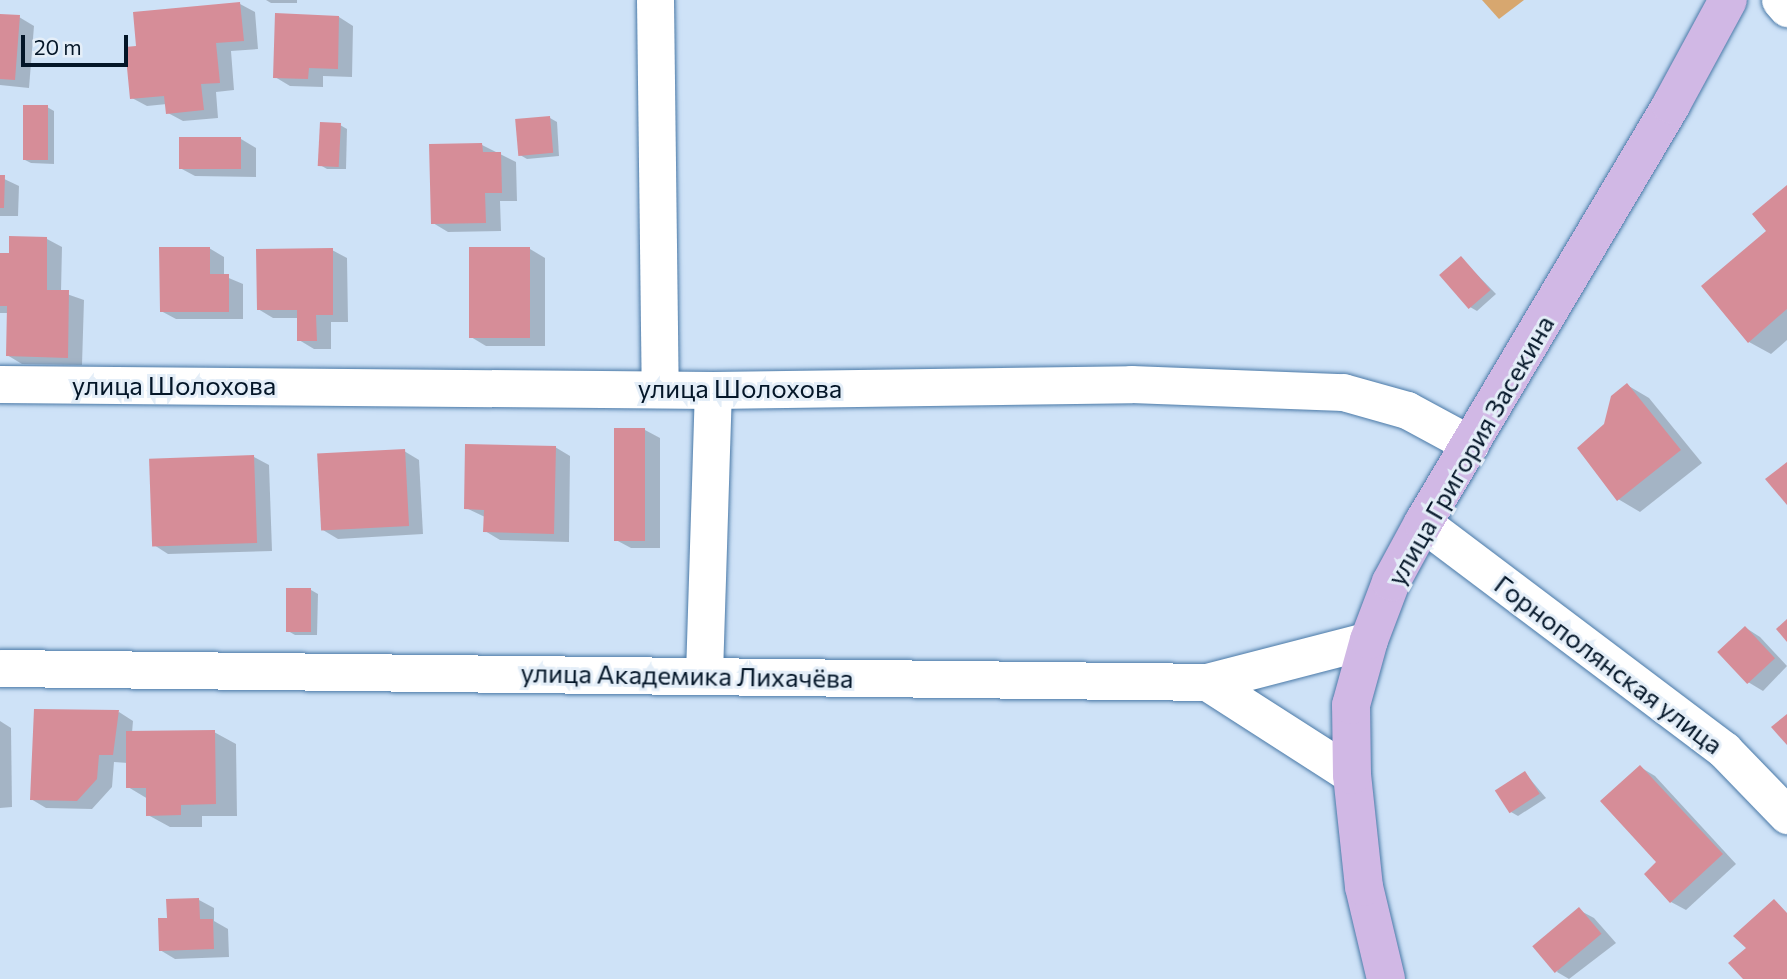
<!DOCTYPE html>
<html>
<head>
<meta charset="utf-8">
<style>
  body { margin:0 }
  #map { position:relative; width:1787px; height:979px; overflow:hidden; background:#cee2f7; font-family:Commissioner,sans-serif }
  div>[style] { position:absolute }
  .green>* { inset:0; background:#d7a76f }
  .shadow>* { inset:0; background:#0003 }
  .building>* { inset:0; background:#d68d98; transform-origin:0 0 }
  .roads { filter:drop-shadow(0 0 2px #4a79a7) drop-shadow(0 0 2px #4a79a7) }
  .minor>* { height:37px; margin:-18.5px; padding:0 18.5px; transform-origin:18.5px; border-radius:18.5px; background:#fff }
  .major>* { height:38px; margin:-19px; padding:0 19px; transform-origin:19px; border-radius:19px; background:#d1b8e5 }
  span { translate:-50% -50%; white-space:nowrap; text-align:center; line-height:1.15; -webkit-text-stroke:6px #e4eef8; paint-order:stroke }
  .street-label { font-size:26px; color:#041628 }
  .scale { position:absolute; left:21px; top:35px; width:107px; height:32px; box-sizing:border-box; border:4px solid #041628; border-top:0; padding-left:9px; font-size:21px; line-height:24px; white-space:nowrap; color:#041628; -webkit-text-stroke:5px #e4eef8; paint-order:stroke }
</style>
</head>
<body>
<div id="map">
  <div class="green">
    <i style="clip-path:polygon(1482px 0,1524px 0,1499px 19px)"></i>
  </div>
  <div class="shadow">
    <i style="clip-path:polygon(266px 0,297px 0,297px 3px,271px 3px)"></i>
    <i style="clip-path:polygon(240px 4px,255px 12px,258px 49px,231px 51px,234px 90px,216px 92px,218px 118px,183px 121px,168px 113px,167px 104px,147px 106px,132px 98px,138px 47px)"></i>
    <i style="clip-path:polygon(0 15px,19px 17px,34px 26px,29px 88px,0 85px)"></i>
    <i style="clip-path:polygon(339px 17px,353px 26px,352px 77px,323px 76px,323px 87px,290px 86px,275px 77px)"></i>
    <i style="clip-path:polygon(47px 107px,54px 111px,54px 164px,31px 163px,23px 159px)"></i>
    <i style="clip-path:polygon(550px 118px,557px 122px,559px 156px,527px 159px,520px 155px)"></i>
    <i style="clip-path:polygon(340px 125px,347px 129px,346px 169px,327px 169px,320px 165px)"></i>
    <i style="clip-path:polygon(241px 139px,256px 148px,256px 177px,195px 176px,180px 168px)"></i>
    <i style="clip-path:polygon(482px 145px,516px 162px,517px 201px,500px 201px,501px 231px,448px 232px,433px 223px)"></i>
    <i style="clip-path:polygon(0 177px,19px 186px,18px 216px,0 216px)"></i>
    <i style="clip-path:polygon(1787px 187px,1787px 340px,1771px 354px,1749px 342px,1768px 231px)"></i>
    <i style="clip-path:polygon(47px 239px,62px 247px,61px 292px,84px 300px,82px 365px,22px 364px,7px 355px,8px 313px,0 313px,0 255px,11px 255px)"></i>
    <i style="clip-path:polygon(209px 248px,224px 257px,224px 276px,243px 284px,243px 319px,176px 319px,161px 311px)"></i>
    <i style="clip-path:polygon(530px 249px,545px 258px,545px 346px,486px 346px,471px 337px)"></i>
    <i style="clip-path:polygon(332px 250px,347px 258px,348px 322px,331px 322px,331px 349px,314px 349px,299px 340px,299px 318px,273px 318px,258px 309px)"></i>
    <i style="clip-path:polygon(1461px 258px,1496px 294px,1477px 311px,1470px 307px)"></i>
    <i style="clip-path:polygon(1627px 385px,1649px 398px,1702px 463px,1640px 512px,1618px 499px,1606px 425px)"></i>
    <i style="clip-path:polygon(616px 430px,645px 430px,660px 438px,660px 548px,631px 548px,616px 540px)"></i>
    <i style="clip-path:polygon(555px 447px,570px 456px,569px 542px,500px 540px,485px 531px,485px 517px,466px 508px)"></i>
    <i style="clip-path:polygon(404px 451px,419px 460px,423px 534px,338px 539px,323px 530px)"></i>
    <i style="clip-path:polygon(254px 457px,269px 465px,272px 551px,168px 554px,154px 545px)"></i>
    <i style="clip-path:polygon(311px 590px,318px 594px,317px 635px,295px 635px,288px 631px)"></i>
    <i style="clip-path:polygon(1746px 628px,1760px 637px,1787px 666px,1763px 691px,1748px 682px)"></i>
    <i style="clip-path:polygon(119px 712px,133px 721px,132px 733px,214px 732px,236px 744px,237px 816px,202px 816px,202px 827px,170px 827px,148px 815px,148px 799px,128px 787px,128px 763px,114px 762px,112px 787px,92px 809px,46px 808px,31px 799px)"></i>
    <i style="clip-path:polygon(0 721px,11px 728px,12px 807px,0 808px)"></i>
    <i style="clip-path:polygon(1640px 767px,1655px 776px,1736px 864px,1686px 910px,1671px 902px)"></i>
    <i style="clip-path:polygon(1525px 773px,1546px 798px,1518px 816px,1511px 812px)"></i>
    <i style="clip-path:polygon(199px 900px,214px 908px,214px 921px,228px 929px,229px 957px,175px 959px,160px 950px,168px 919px)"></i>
    <i style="clip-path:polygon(1579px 910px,1594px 918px,1616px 943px,1569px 979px,1557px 972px)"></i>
  </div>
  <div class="building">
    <i style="clip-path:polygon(240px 2px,244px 41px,216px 43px,220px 83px,201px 84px,204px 110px,166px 114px,164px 96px,130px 99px,125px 47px,136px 46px,133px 12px)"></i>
    <i style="clip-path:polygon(275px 13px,339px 16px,338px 69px,309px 68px,308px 79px,273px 78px)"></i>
    <i style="clip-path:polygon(0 14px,20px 15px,15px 80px,0 79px)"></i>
    <i style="left:23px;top:105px;width:25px;height:55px"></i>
    <i style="left:550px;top:116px;width:37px;height:35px;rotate:85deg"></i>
    <i style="left:320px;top:122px;width:21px;height:44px;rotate:3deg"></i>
    <i style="left:179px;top:137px;width:62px;height:32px"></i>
    <i style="clip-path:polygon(482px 143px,483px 152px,501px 152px,502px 193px,485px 193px,486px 223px,431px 224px,429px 144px)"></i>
    <i style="clip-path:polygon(0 175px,5px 175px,4px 208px,0 208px)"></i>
    <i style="clip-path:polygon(1787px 185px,1787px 309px,1748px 343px,1701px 286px,1766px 231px,1752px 214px)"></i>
    <i style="clip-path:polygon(9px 236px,47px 237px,47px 290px,69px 290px,68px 358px,6px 356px,7px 306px,0 306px,0 253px,9px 253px)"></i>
    <i style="clip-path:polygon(159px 247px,210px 247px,210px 274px,229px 274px,229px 312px,160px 312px)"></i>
    <i style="left:469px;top:247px;width:61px;height:91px"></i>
    <i style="clip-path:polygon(333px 248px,333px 315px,316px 315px,317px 341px,297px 341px,297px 310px,257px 310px,256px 249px)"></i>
    <i style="left:1461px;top:256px;width:45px;height:29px;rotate:49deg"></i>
    <i style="clip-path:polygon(1627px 383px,1681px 450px,1617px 501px,1577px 448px,1604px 424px,1611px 396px)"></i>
    <i style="left:614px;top:428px;width:31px;height:113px"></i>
    <i style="clip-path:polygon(465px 444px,556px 446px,554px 534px,483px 532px,484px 510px,464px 509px)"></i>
    <i style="left:405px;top:449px;width:77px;height:88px;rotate:87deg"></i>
    <i style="left:254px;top:455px;width:88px;height:105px;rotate:88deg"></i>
    <i style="clip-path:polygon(1787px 462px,1787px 505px,1765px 479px)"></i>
    <i style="left:286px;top:588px;width:25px;height:44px"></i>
    <i style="clip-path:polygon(1787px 619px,1787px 642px,1776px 629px)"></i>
    <i style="left:1745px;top:626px;width:44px;height:38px;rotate:47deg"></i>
    <i style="clip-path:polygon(34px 709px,119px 710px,113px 755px,99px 755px,97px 779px,77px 801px,30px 800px)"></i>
    <i style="clip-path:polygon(1787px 714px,1787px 745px,1771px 727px)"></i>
    <i style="clip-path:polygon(215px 730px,216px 804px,181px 805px,181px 815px,146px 816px,146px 788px,126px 788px,126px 731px)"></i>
    <i style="clip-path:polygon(1640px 765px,1723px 854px,1670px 903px,1644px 874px,1656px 862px,1600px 801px)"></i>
    <i style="left:1525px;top:771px;width:27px;height:36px;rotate:57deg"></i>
    <i style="clip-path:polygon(199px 898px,200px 919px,213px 919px,214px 949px,159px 951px,158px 918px,167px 918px,166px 899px)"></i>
    <i style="clip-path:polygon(1774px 899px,1787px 913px,1787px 979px,1743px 979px,1728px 963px,1746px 948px,1733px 936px)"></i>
    <i style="left:1579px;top:907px;width:35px;height:61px;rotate:50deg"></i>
  </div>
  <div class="roads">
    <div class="minor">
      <i style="left:655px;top:0;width:389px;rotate:89.3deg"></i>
      <i style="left:1780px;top:0;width:11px;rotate:49deg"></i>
      <i style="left:0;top:384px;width:713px;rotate:0.48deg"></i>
      <i style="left:713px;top:390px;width:418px;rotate:-0.8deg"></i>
      <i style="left:1131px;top:384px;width:212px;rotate:2.2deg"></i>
      <i style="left:1343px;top:392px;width:66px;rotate:15.7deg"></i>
      <i style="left:1407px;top:410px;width:72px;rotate:28.4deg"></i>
      <i style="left:1423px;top:523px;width:377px;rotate:37deg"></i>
      <i style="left:1724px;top:750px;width:91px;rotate:45.9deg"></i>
      <i style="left:0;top:668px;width:1207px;rotate:0.66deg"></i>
      <i style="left:1207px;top:682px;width:167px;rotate:-14.5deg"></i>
      <i style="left:704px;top:674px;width:284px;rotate:-88.2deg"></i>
      <i style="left:1207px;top:682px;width:172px;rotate:32.7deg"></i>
    </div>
    <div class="major">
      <i style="left:1386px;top:979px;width:95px;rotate:-103.4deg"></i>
      <i style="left:1364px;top:887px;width:113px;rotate:-96.1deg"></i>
      <i style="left:1352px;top:775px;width:70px;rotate:-90.8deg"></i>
      <i style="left:1351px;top:705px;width:67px;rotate:-74.5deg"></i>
      <i style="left:1369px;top:640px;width:62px;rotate:-69.2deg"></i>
      <i style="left:1391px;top:582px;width:67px;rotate:-61.5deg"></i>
      <i style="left:1423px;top:523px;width:486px;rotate:-59.3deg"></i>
      <i style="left:1671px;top:105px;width:119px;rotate:-61.5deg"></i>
    </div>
  </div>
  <div class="street-label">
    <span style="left:174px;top:385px">улица Шолохова</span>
    <span style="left:740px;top:388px">улица Шолохова</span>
    <span style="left:1470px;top:450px;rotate:-60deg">улица Григория Засекина</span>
    <span style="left:1609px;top:664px;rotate:37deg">Горнополянская улица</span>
    <span style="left:687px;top:675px;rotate:1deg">улица Академика Лихачёва</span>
  </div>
  <div class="scale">20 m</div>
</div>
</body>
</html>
